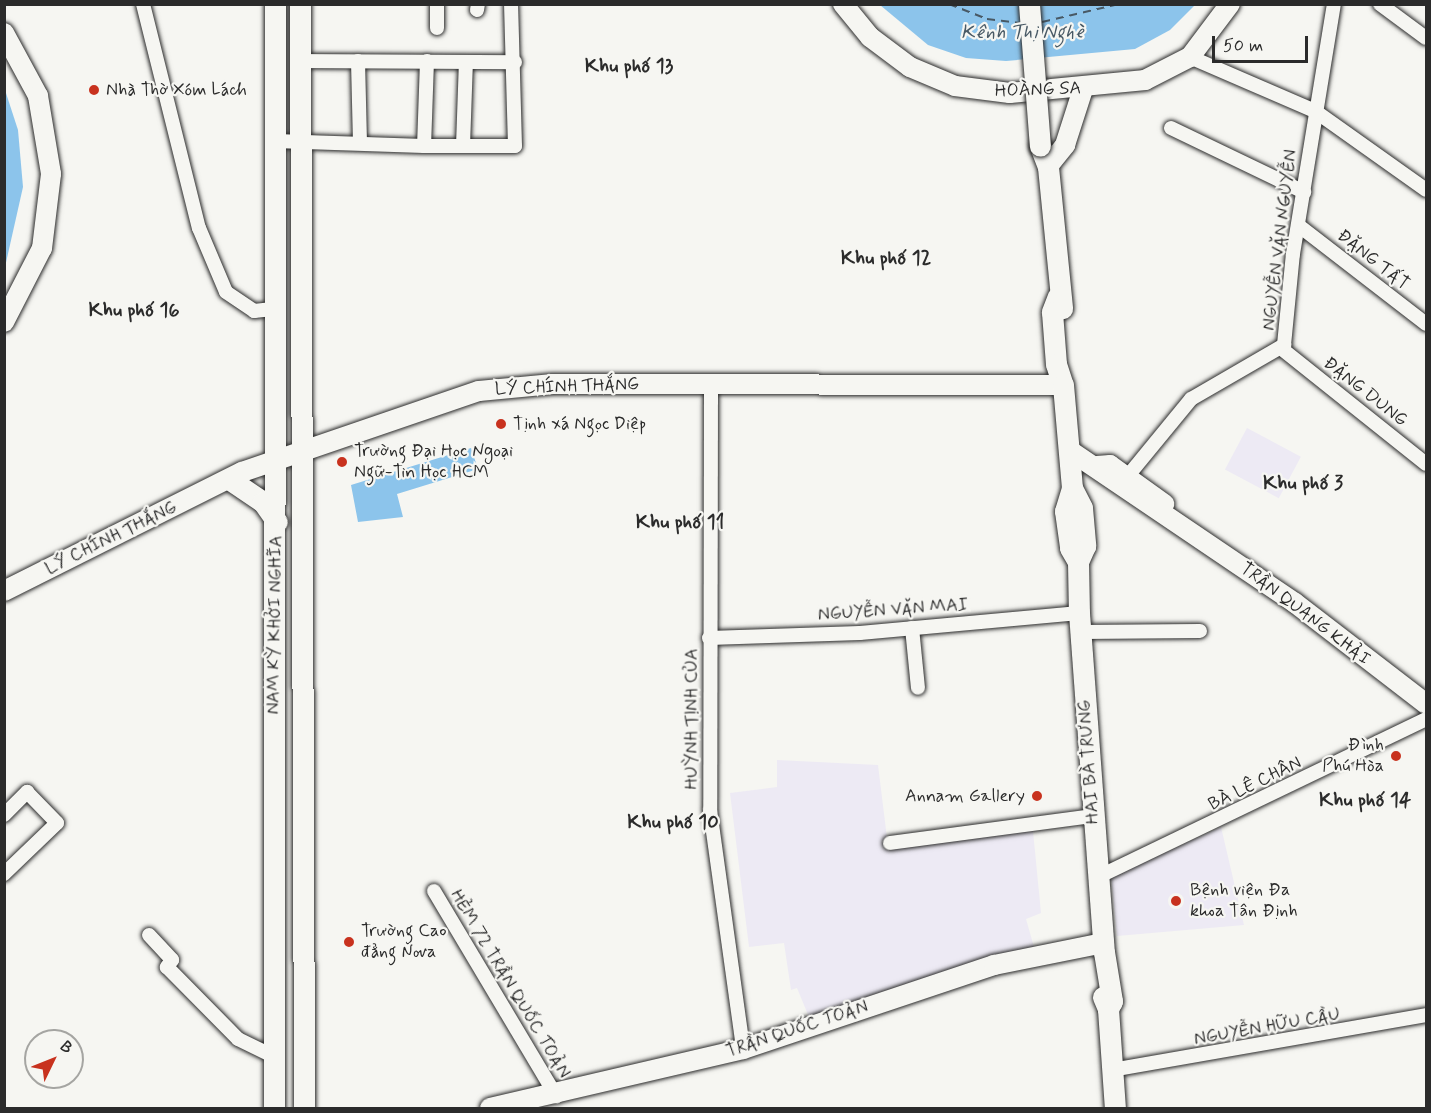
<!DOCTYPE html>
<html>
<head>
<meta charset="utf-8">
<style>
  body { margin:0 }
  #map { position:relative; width:1431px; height:1113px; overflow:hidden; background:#f6f6f2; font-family:Mynerve,sans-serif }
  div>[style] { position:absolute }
  .built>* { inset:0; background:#edeaf4; transform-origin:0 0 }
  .water>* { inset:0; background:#8cc4eb }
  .ferry>* { height:1.5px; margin-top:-0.75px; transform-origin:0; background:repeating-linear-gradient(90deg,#485965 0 8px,transparent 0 14px) }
  .roads { filter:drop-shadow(0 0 2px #2b2b2b) drop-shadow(0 0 2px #2b2b2b) }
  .street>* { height:14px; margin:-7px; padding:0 7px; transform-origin:7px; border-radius:7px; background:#f6f6f2 }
  .secondary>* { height:20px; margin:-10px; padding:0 10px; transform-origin:10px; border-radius:10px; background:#f6f6f2 }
  .primary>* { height:21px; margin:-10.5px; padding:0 10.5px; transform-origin:10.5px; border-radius:10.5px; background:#f6f6f2 }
  .bridges { filter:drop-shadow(0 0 2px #2b2b2b) drop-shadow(0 0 2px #2b2b2b) }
  .primary-bridge>* { height:21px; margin:-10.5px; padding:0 10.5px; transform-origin:10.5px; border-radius:10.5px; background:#f6f6f2 }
  .dots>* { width:16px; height:16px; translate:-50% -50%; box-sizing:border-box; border:3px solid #f6f6f2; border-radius:50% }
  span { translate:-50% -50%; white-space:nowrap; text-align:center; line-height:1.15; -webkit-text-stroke:4.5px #f6f6f2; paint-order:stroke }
  .poi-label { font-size:18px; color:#2b2b2b }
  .left { translate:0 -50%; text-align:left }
  .right { translate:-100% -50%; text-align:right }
  .street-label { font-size:18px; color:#2b2b2b }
  .water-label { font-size:20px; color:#485965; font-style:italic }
  .neighbourhood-label { font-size:20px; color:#2b2b2b; font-weight:700 }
  .frame { position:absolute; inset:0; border:6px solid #2b2b2b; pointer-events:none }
  .north { position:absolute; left:24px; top:1029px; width:60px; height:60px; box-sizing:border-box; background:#f6f6f2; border:2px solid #a5a5a2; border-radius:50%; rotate:47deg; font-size:16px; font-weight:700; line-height:24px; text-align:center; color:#2b2b2b }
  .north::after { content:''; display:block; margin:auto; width:21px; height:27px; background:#c8321e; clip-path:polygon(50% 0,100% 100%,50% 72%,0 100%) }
  .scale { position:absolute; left:1212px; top:36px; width:96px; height:27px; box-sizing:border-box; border:3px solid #2b2b2b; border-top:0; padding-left:8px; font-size:18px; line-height:21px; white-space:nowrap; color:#2b2b2b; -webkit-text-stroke:4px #f6f6f2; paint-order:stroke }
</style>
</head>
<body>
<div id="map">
  <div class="built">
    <i style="left:1247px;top:428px;width:61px;height:47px;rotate:28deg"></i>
    <i style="clip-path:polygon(777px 760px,878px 765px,888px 846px,1033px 831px,1041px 913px,1026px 919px,1034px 947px,811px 1022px,797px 988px,791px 990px,784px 943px,749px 947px,730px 793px,777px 787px)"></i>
    <i style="clip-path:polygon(1221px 827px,1244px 925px,1117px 936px,1111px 877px)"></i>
  </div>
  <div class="water">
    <i style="clip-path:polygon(880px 5px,1195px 5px,1170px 30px,1135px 49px,1006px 61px,966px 58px,928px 45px)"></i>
    <i style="clip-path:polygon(5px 90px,18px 130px,23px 187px,5px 267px)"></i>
    <i style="clip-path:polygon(471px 448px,478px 469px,397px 494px,403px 517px,358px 522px,351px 485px)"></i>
  </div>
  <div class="ferry">
    <i style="left:949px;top:4px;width:41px;rotate:21.5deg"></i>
    <i style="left:987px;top:19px;width:35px;rotate:7deg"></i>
    <i style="left:1042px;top:22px;width:79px;rotate:-13.2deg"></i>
  </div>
  <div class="roads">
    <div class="street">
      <i style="left:143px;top:4px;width:231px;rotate:76deg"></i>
      <i style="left:199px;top:228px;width:69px;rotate:67.1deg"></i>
      <i style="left:226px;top:292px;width:34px;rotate:34deg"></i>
      <i style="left:254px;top:311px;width:19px;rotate:-6deg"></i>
      <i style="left:1380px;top:4px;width:57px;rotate:36.5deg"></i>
      <i style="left:477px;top:10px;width:6px;rotate:-81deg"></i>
      <i style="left:437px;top:28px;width:24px;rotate:-90deg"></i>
      <i style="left:1190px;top:57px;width:136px;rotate:23.4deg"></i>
      <i style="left:1315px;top:111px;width:136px;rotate:35.4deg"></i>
      <i style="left:299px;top:61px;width:216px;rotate:0.3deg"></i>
      <i style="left:358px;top:61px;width:81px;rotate:88.6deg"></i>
      <i style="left:427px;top:61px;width:85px;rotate:92deg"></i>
      <i style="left:424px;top:146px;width:91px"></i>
      <i style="left:515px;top:146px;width:142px;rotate:-91.6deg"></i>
      <i style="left:1171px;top:128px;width:148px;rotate:25.7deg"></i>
      <i style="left:275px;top:141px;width:149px;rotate:1.9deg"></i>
      <i style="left:463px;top:146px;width:84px;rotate:-88deg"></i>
      <i style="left:1298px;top:225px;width:162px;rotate:37.7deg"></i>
      <i style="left:1282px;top:349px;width:184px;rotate:38.6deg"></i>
      <i style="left:711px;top:387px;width:423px;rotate:90.1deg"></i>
      <i style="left:710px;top:810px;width:241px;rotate:82.1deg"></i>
      <i style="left:1127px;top:477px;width:101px;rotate:-50.6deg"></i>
      <i style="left:1191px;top:399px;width:108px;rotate:-30.1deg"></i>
      <i style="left:1284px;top:345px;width:91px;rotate:-84.4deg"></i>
      <i style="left:1293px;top:254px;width:253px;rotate:-80.7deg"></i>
      <i style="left:912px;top:628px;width:60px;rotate:84.3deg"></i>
      <i style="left:1081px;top:632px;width:119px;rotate:-0.5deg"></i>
      <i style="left:709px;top:638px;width:151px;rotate:-1.9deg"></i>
      <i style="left:860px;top:633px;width:220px;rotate:-5.2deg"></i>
      <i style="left:4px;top:815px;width:33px;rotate:-45deg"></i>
      <i style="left:27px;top:792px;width:43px;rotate:45.9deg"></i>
      <i style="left:57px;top:823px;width:74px;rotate:136.1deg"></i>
      <i style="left:890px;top:843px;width:204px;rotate:-7.6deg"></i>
      <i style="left:1098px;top:877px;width:364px;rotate:-25.7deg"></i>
      <i style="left:434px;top:891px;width:239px;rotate:59.2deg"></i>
      <i style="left:149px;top:935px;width:34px;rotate:47deg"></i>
      <i style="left:172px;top:960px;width:9px;rotate:126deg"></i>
      <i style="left:167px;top:967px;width:101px;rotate:45.4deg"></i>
      <i style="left:238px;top:1039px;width:37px;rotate:26deg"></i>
      <i style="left:1112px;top:1070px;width:319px;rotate:-9.9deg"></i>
    </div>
    <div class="secondary">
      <i style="left:843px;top:4px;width:43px;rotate:50.7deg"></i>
      <i style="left:870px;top:37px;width:50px;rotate:36.9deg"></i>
      <i style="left:910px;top:67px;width:49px;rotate:22.9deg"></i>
      <i style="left:955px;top:86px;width:55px;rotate:7.3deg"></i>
      <i style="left:1010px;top:93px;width:136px;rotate:-5.5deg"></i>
      <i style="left:1145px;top:80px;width:51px;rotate:-27.1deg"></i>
      <i style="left:1190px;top:57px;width:66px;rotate:-53deg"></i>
      <i style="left:4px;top:33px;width:72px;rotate:61.6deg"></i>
      <i style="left:38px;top:96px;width:79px;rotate:80.5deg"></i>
      <i style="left:51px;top:174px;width:75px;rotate:96.9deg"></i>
      <i style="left:42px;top:248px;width:83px;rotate:117.2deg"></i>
      <i style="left:1049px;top:165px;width:26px;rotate:-51deg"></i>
      <i style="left:1065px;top:145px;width:59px;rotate:-72.2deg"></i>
      <i style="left:1069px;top:450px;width:273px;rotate:34.1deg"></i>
      <i style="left:1295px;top:603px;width:165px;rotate:37.6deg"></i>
      <i style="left:1097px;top:466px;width:13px;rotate:-4deg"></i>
      <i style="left:1110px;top:465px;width:67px;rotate:35.8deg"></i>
      <i style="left:4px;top:591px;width:266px;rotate:-26.6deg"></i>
      <i style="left:242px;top:472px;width:250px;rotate:-18.9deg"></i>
      <i style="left:479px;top:391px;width:74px;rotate:-5.4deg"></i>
      <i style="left:553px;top:384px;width:510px;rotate:0.11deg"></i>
      <i style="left:490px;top:1108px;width:260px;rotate:-13.1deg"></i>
      <i style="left:743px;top:1049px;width:265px;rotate:-18.5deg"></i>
      <i style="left:994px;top:965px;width:111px;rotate:-11.4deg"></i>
    </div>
    <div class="primary">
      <i style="left:300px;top:4px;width:1104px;rotate:89.79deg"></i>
      <i style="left:1040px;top:146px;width:22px;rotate:69deg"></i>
      <i style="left:1048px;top:167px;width:142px;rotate:84.3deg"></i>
      <i style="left:1058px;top:296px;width:17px;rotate:111deg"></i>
      <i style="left:1052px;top:312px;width:52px;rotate:85.6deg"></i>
      <i style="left:1056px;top:364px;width:22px;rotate:72deg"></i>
      <i style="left:1063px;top:385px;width:103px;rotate:85deg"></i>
      <i style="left:1072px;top:488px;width:22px;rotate:63deg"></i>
      <i style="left:1082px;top:508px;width:38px;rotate:85deg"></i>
      <i style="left:1085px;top:546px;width:17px;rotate:114deg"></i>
      <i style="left:1078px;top:562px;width:51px;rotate:88.9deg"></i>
      <i style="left:1079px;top:613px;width:340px;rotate:85.8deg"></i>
      <i style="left:1104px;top:952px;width:50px;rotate:80.7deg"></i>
      <i style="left:1112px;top:1001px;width:9px;rotate:117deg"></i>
      <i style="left:229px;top:479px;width:41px;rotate:34.1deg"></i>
      <i style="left:263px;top:502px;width:24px;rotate:55deg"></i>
      <i style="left:1072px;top:488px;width:24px;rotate:107deg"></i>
      <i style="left:1065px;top:511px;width:37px;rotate:82deg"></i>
      <i style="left:1070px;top:548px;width:16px;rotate:60deg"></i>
      <i style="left:1103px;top:997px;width:13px;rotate:67deg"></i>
      <i style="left:1108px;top:1009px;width:99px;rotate:86deg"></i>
      <i style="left:274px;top:1108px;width:1104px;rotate:-89.95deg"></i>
    </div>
  </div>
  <div class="bridges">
    <div class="primary-bridge">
      <i style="left:1029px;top:4px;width:142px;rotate:85.6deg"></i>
    </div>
  </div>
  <div class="dots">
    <i style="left:94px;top:90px;background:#c8321e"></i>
    <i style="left:501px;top:424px;background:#c8321e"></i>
    <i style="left:342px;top:462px;background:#c8321e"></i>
    <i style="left:1396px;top:756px;background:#c8321e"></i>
    <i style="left:1037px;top:796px;background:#c8321e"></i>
    <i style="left:1176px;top:901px;background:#c8321e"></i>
    <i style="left:349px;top:942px;background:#c8321e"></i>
  </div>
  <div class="poi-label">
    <span class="left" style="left:106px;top:90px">Nhà Thờ Xóm Lách</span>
    <span class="left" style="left:513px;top:424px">Tịnh xá Ngọc Diệp</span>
    <span class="left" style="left:354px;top:462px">Trường Đại Học Ngoại<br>Ngữ-Tin Học HCM</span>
    <span class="right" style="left:1384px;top:756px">Đình<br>Phú Hòa</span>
    <span class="right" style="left:1025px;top:796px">Annam Gallery</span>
    <span class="left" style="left:1190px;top:901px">Bệnh viện Đa<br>khoa Tân Định</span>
    <span class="left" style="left:361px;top:942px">Trường Cao<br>đẳng Nova</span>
  </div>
  <div class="street-label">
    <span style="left:1038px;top:90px;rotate:-2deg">HOÀNG SA</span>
    <span style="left:1280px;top:240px;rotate:-83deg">NGUYỄN VĂN NGUYỄN</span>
    <span style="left:1373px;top:260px;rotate:38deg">ÐẶNG TẤT</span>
    <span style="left:567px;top:387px;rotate:-2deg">LÝ CHÍNH THẮNG</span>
    <span style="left:1365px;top:392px;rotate:38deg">ĐẶNG DUNG</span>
    <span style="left:111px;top:538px;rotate:-26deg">LÝ CHÍNH THẮNG</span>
    <span style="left:893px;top:610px;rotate:-4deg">NGUYỄN VĂN MAI</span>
    <span style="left:1305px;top:614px;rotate:37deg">TRẦN QUANG KHẢI</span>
    <span style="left:275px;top:625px;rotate:-89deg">NAM KỲ KHỞI NGHĨA</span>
    <span style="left:692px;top:719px;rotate:-90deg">HUỲNH TỊNH CỦA</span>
    <span style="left:1089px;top:762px;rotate:-94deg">HAI BÀ TRƯNG</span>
    <span style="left:1255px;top:784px;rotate:-26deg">BÀ LÊ CHÂN</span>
    <span style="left:510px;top:984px;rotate:59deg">HẺM 72 TRẦN QUỐC TOẢN</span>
    <span style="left:1267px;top:1027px;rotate:-10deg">NGUYỄN HỮU CẦU</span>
    <span style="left:797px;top:1029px;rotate:-18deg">TRẦN QUỐC TOẢN</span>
  </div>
  <div class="water-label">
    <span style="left:1022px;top:32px">Kênh Thị Nghè</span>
  </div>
  <div class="neighbourhood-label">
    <span style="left:629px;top:66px">Khu phố 13</span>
    <span style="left:886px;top:258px">Khu phố 12</span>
    <span style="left:134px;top:310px">Khu phố 16</span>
    <span style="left:1303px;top:483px">Khu phố 3</span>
    <span style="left:680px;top:522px">Khu phố 11</span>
    <span style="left:1365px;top:800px">Khu phố 14</span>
    <span style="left:673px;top:822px">Khu phố 10</span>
  </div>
  <div class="frame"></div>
  <div class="north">B</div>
  <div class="scale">50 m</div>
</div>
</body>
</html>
